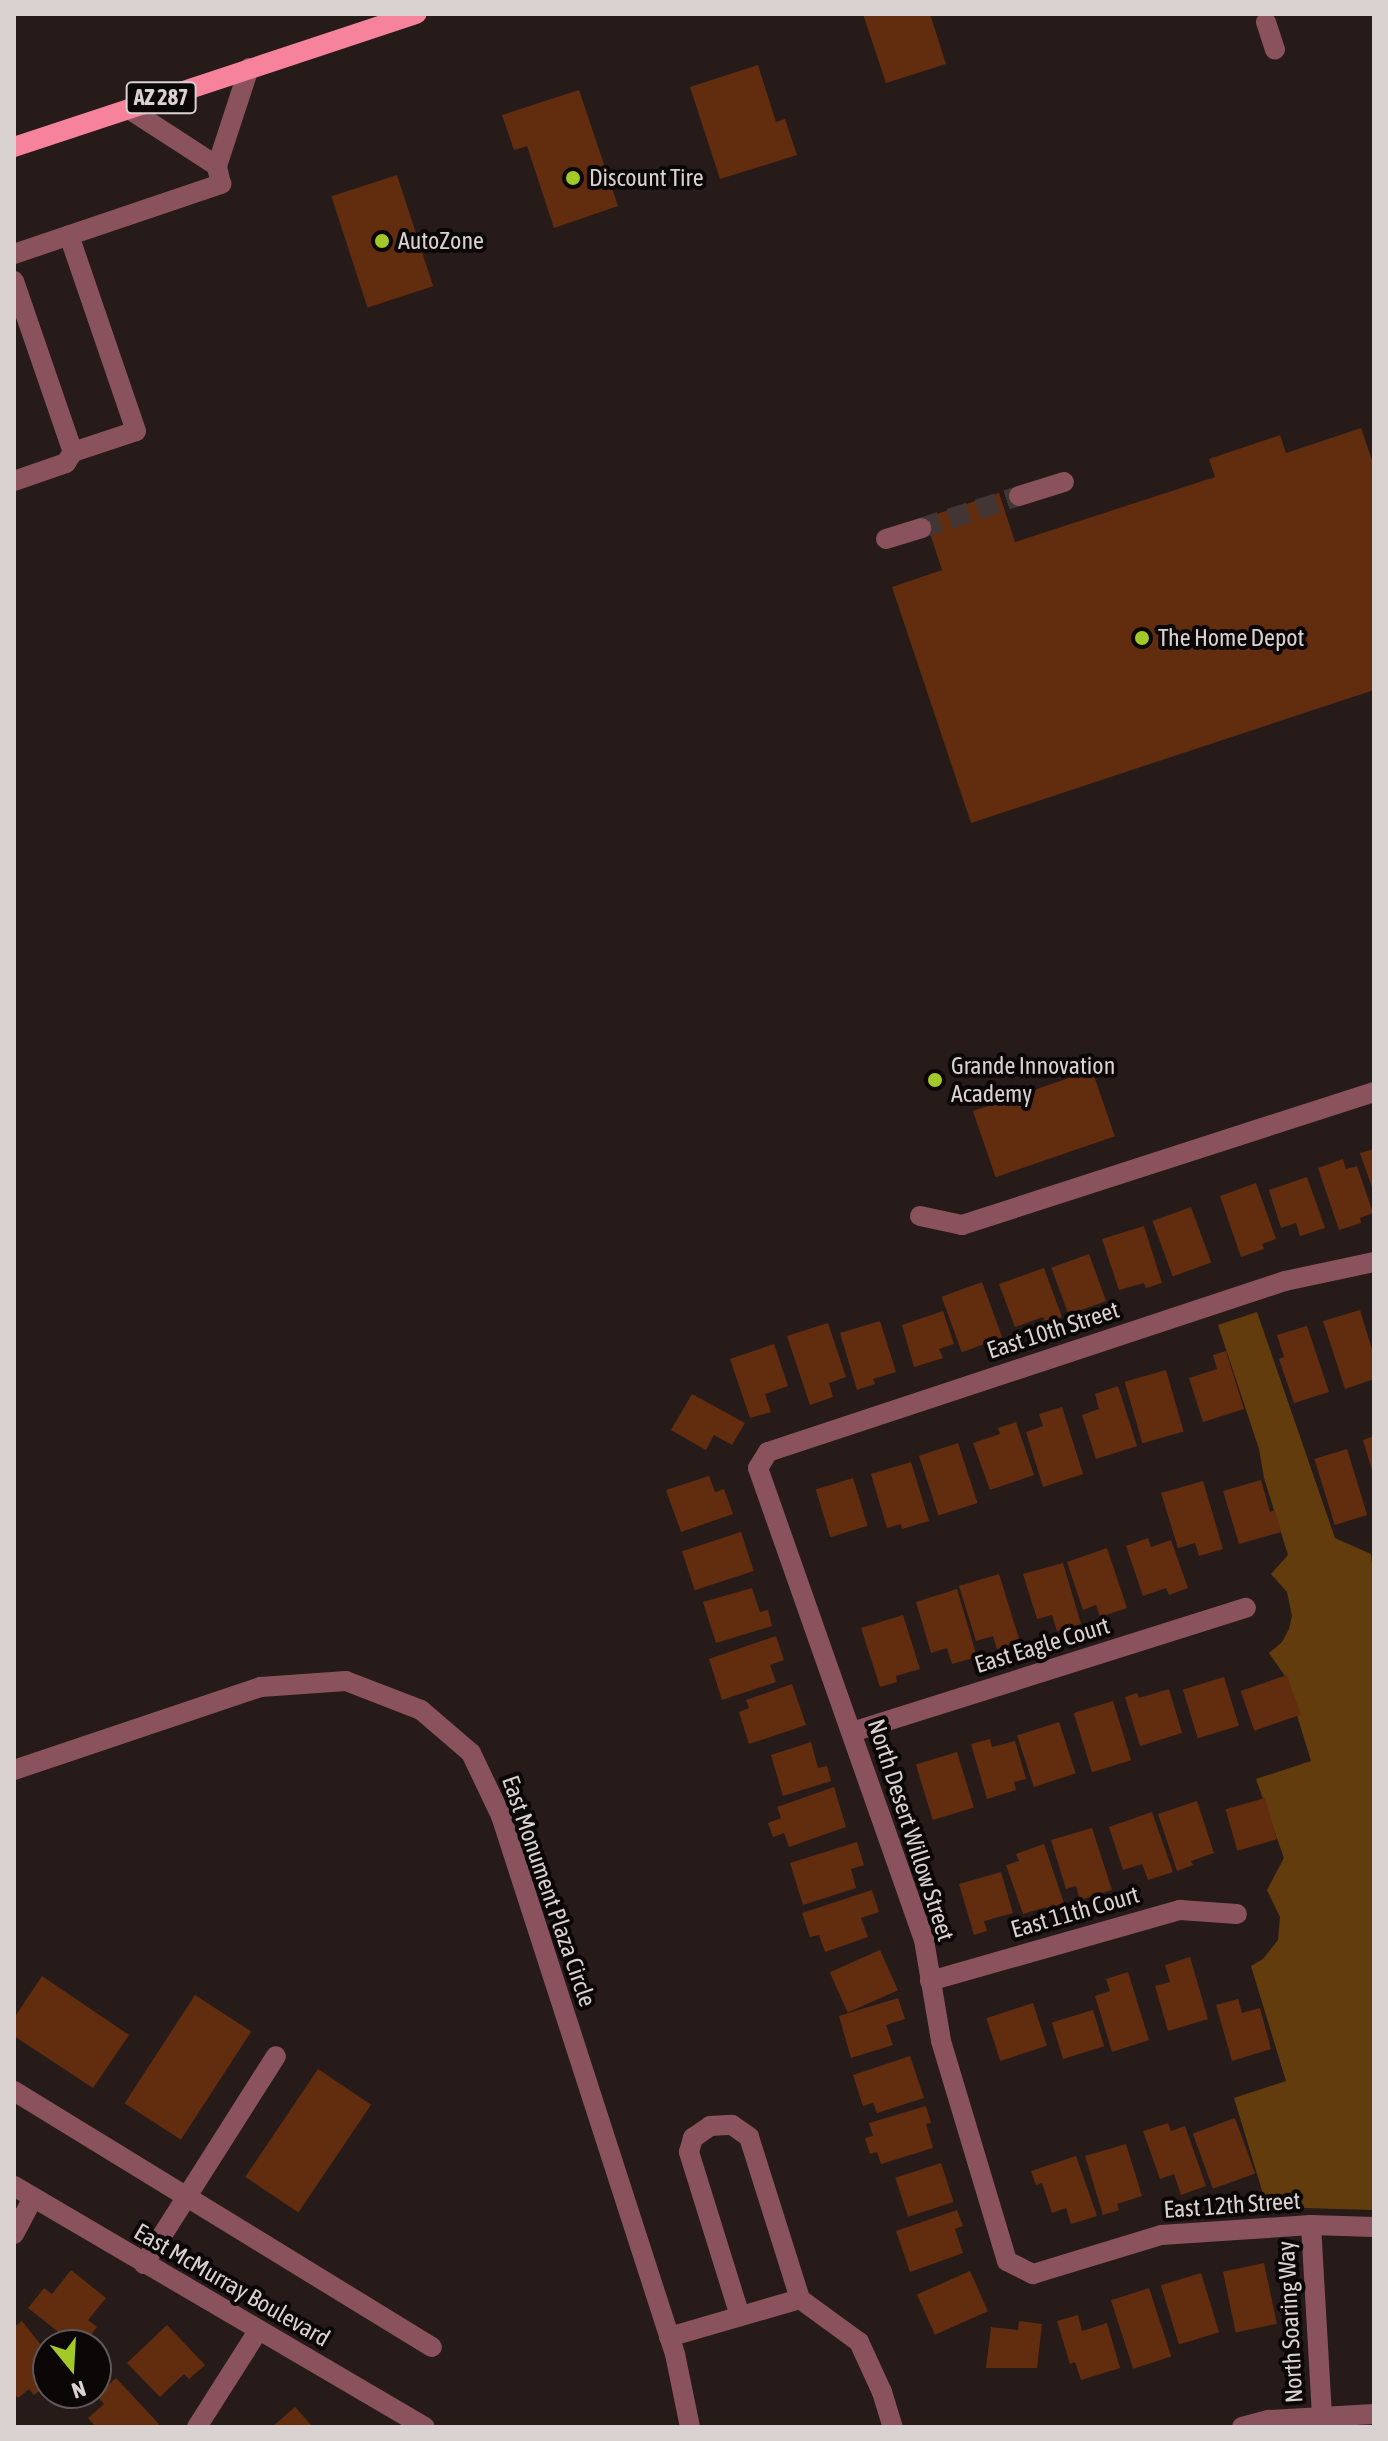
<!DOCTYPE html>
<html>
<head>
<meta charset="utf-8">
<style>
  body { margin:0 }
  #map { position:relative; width:1388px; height:2441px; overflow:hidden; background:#271b1a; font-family:"Asap Condensed",sans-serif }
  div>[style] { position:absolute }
  .green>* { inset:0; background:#633c0e }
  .building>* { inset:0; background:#622c0f; transform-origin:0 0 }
  .minor-tunnel>* { height:20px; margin-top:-10px; transform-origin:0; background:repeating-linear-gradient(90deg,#423635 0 20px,transparent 0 30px) }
  .minor>* { height:20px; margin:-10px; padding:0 10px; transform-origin:10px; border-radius:10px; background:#8a525d }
  .major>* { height:20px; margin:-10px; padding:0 10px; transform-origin:10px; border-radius:10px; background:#f6829c }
  .dots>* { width:22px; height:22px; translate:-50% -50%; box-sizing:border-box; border:4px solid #0c0707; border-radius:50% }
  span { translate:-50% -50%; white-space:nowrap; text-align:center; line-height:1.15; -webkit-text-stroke:8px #0c0707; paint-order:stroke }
  .shield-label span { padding:2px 6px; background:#0c0707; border:2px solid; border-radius:6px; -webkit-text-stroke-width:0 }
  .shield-label { font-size:22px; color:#dad2d1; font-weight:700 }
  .poi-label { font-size:24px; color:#dad2d1 }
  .left { translate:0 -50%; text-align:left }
  .street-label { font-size:24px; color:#dad2d1 }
  .frame { position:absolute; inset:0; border:16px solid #dad2d1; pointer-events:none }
  .north { position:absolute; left:32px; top:2329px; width:80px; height:80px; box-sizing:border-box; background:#0c0707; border:2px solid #5e5858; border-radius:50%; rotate:162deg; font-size:22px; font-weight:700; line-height:32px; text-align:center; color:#dad2d1 }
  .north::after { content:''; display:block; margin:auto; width:28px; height:36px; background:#a2c928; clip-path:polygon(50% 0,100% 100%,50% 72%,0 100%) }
</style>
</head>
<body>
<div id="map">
  <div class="green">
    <i style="clip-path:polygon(1257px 1312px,1335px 1538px,1371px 1554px,1374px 1583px,1374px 2210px,1267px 2207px,1234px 2098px,1286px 2081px,1251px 1966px,1263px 1959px,1278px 1940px,1280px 1917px,1267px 1890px,1284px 1858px,1256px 1779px,1311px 1761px,1285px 1676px,1269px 1653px,1282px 1642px,1289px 1629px,1292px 1616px,1287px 1592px,1271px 1574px,1288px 1555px,1264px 1478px,1259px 1449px,1218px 1325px)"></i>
  </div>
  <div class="building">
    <i style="clip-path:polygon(863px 14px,930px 14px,946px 64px,886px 83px)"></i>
    <i style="clip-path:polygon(758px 65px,776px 122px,785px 119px,797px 155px,720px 179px,690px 87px)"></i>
    <i style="clip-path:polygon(579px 90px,618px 206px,554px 228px,527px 146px,514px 150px,502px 115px)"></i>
    <i style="left:397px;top:175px;width:117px;height:69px;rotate:72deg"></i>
    <i style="clip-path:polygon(1361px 428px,1374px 466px,1374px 690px,971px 823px,892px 587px,942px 570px,925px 518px,999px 493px,1015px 542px,1215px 477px,1209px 459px,1280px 435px,1286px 453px)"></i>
    <i style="left:1092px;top:1070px;width:70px;height:126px;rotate:71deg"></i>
    <i style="clip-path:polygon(1374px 1149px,1374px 1193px,1360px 1153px)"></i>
    <i style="clip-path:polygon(1343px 1159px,1346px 1169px,1357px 1166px,1373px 1213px,1360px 1218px,1361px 1223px,1339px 1230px,1318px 1168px)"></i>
    <i style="clip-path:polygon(1307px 1177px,1325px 1228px,1300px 1236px,1296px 1223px,1281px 1228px,1269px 1190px)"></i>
    <i style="clip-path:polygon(1256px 1183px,1276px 1239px,1262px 1244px,1264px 1249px,1241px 1257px,1220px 1196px)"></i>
    <i style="left:1191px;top:1207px;width:59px;height:41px;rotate:70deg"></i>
    <i style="clip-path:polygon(1144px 1226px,1162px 1283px,1146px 1288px,1144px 1283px,1119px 1290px,1102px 1239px)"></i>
    <i style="left:1089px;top:1254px;width:50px;height:40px;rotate:70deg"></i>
    <i style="clip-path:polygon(1044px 1268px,1062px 1317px,1046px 1323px,1043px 1317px,1015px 1327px,999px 1284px)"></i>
    <i style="left:982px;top:1282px;width:59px;height:43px;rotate:70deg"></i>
    <i style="clip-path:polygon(1360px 1310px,1374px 1356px,1374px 1379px,1345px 1389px,1323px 1321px)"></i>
    <i style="clip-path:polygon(943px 1311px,954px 1344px,939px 1349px,943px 1358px,914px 1367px,902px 1325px)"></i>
    <i style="clip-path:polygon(880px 1321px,896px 1372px,873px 1379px,875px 1384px,857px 1390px,840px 1333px)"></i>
    <i style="clip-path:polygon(828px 1323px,846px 1377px,829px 1383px,833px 1397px,810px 1405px,787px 1336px)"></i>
    <i style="clip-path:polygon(1307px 1326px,1329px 1392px,1294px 1403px,1279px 1359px,1284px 1357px,1277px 1335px)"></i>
    <i style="clip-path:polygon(774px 1344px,788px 1386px,765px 1394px,771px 1412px,750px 1418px,730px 1359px)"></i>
    <i style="clip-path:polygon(1226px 1351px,1244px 1409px,1203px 1422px,1189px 1378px,1217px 1369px,1213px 1355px)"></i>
    <i style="left:1166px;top:1370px;width:64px;height:43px;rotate:74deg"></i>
    <i style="clip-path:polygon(1118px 1386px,1137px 1446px,1096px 1459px,1082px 1415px,1099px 1409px,1095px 1394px)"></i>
    <i style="clip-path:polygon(692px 1394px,745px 1423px,732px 1445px,714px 1435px,706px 1450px,671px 1430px)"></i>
    <i style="clip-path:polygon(1062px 1407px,1083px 1474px,1043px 1487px,1026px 1432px,1043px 1426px,1039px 1414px)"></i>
    <i style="clip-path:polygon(1016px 1422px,1034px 1475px,990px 1490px,973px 1443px,1000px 1434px,998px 1428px)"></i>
    <i style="clip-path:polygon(1374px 1436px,1374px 1474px,1373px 1474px,1363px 1440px)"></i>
    <i style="left:958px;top:1443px;width:63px;height:41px;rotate:72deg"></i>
    <i style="left:1347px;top:1449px;width:69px;height:34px;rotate:73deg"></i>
    <i style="clip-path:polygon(911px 1462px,929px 1521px,902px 1529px,901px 1524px,887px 1528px,871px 1474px)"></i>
    <i style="clip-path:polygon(709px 1476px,715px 1492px,724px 1489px,733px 1514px,681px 1532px,666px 1490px)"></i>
    <i style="left:853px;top:1478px;width:50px;height:39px;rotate:73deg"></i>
    <i style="clip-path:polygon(1261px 1480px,1270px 1512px,1275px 1510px,1281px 1532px,1239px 1544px,1223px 1491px)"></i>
    <i style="clip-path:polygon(1203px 1481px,1223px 1549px,1199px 1556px,1195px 1543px,1178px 1548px,1161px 1493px)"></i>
    <i style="left:741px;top:1532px;width:41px;height:62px;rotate:72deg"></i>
    <i style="clip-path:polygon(1148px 1538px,1151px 1547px,1171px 1540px,1188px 1588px,1169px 1595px,1166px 1588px,1143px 1596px,1126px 1546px)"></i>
    <i style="clip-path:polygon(1107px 1548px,1127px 1608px,1100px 1617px,1096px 1605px,1083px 1610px,1067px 1562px)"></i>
    <i style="clip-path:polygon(1063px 1563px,1081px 1624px,1057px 1631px,1052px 1615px,1037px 1619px,1023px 1574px)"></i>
    <i style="clip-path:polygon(999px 1574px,1020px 1642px,997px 1649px,993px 1636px,976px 1641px,959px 1586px)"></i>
    <i style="clip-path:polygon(752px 1588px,760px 1612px,768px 1610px,772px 1626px,716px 1643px,703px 1602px)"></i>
    <i style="clip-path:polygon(957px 1589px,977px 1657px,952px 1664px,947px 1648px,931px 1653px,916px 1602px)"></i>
    <i style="clip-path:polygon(903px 1615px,920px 1669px,896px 1676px,897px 1682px,880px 1687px,861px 1628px)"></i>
    <i style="clip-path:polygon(776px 1636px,784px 1660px,770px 1665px,776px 1682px,722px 1700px,709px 1659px)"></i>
    <i style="left:1287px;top:1675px;width:42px;height:49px;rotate:71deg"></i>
    <i style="left:1224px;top:1677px;width:51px;height:43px;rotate:73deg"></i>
    <i style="clip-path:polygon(792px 1684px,806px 1725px,749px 1744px,739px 1712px,749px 1708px,746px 1700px)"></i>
    <i style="clip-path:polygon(1169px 1689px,1182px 1733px,1140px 1746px,1125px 1697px,1137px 1693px,1139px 1698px)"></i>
    <i style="left:1113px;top:1701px;width:62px;height:41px;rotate:73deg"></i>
    <i style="left:1059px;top:1722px;width:54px;height:44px;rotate:72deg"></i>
    <i style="clip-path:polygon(990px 1739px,992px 1747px,1015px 1741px,1026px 1779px,1014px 1782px,1016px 1790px,987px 1799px,971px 1744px)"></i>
    <i style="clip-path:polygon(811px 1742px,818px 1768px,827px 1766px,831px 1781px,783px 1796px,771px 1755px)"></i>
    <i style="left:957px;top:1752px;width:58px;height:43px;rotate:73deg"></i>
    <i style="clip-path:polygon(834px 1787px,846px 1827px,789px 1847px,784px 1833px,773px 1837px,768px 1823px,781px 1818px,777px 1807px)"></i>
    <i style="left:1265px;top:1798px;width:43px;height:41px;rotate:74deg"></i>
    <i style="clip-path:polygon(1197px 1801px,1214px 1853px,1191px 1861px,1193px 1865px,1177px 1871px,1158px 1814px)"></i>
    <i style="clip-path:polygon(1152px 1812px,1173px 1872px,1148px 1880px,1142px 1864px,1123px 1870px,1109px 1827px)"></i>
    <i style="clip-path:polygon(1092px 1828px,1112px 1890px,1080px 1900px,1076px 1886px,1066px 1889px,1051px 1840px)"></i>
    <i style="clip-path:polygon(857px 1842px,864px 1865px,851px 1869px,856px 1888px,803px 1905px,790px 1863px)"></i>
    <i style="clip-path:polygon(1044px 1844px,1065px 1906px,1047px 1912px,1046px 1907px,1023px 1914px,1006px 1865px,1019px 1861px,1016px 1854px)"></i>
    <i style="clip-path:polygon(1001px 1872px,1013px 1913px,984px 1921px,987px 1931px,974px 1935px,959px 1884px)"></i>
    <i style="clip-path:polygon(872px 1890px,879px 1912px,861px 1918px,868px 1937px,825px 1952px,819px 1935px,810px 1937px,802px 1913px)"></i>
    <i style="left:880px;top:1950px;width:44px;height:55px;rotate:66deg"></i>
    <i style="clip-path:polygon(1190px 1957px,1208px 2019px,1168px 2031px,1155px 1986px,1170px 1982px,1165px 1965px)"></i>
    <i style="clip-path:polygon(1128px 1972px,1149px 2040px,1112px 2052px,1095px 1996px,1110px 1991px,1106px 1979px)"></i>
    <i style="clip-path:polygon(42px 1976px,129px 2035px,93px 2088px,14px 2036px,14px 2018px)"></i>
    <i style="left:195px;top:1995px;width:67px;height:129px;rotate:33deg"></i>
    <i style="clip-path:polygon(898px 1998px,905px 2019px,886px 2025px,893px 2045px,851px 2058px,839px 2016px)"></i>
    <i style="clip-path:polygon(1238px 1999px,1242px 2013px,1260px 2008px,1271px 2049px,1232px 2061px,1216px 2005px)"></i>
    <i style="left:1033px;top:2003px;width:45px;height:49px;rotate:72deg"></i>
    <i style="left:1093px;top:2010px;width:38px;height:43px;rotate:73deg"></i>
    <i style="clip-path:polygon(910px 2056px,924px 2098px,877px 2113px,873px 2103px,863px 2106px,853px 2075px)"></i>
    <i style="left:318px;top:2069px;width:64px;height:130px;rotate:34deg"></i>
    <i style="clip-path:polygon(926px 2106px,931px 2123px,926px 2124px,933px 2148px,881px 2164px,877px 2152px,870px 2154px,865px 2138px,873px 2136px,869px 2123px)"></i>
    <i style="left:1235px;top:2118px;width:59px;height:45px;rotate:70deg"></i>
    <i style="clip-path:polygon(1168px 2123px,1171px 2131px,1185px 2126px,1206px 2186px,1181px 2195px,1174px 2174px,1160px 2179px,1143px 2131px)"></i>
    <i style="clip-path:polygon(1126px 2144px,1142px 2196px,1117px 2204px,1119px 2210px,1103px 2215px,1085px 2156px)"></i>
    <i style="clip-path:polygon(1076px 2156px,1097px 2216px,1071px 2224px,1066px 2208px,1052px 2213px,1042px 2183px,1036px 2185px,1031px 2171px)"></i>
    <i style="left:941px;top:2163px;width:41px;height:48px;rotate:72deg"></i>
    <i style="clip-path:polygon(957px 2210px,963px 2226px,955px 2229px,963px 2253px,910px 2272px,896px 2231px)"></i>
    <i style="left:1264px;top:2263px;width:62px;height:42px;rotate:78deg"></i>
    <i style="clip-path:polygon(71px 2270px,106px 2298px,88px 2320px,97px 2327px,83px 2345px,75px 2345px,28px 2308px,44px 2288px,52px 2294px)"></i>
    <i style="left:970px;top:2271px;width:44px;height:58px;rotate:66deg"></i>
    <i style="left:1201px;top:2273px;width:62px;height:42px;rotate:73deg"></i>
    <i style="left:1149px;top:2288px;width:72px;height:40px;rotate:72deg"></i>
    <i style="clip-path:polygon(1078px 2315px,1082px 2331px,1107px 2323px,1120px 2368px,1081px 2380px,1075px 2362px,1070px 2364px,1057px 2321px)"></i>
    <i style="clip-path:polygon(22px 2321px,48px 2354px,48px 2366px,40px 2372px,48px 2384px,34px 2395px,29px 2389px,18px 2398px,14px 2393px,14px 2327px)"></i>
    <i style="clip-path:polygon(1019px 2321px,1042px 2324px,1037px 2368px,986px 2368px,991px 2327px,1018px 2330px)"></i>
    <i style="clip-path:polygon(167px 2325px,205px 2365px,189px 2379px,184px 2374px,160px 2397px,127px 2363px)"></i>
    <i style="clip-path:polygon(116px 2378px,159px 2424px,156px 2427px,96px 2427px,88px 2418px,104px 2404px,97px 2396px)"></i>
    <i style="clip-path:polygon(295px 2407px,313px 2427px,272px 2427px)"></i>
  </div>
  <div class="minor-tunnel">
    <i style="left:921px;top:528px;width:103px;rotate:-18.1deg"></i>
  </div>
  <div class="minor">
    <i style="left:1266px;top:22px;width:29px;rotate:72deg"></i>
    <i style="left:129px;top:109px;width:105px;rotate:32.9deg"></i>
    <i style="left:14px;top:254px;width:219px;rotate:-18.7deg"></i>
    <i style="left:221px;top:184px;width:18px;rotate:-103deg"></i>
    <i style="left:217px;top:166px;width:103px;rotate:-71.9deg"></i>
    <i style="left:14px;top:281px;width:181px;rotate:71deg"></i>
    <i style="left:14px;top:481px;width:55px;rotate:-19.1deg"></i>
    <i style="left:66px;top:463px;width:13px;rotate:-58deg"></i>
    <i style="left:73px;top:452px;width:66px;rotate:-18.4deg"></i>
    <i style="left:136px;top:431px;width:207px;rotate:-108.9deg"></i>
    <i style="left:1019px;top:496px;width:47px;rotate:-17.3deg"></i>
    <i style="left:886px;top:539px;width:37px;rotate:-17deg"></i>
    <i style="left:920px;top:1216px;width:43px;rotate:12.1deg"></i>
    <i style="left:962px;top:1225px;width:433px;rotate:-17.9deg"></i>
    <i style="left:1374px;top:1262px;width:91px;rotate:167.9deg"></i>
    <i style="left:1285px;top:1281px;width:545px;rotate:161.7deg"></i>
    <i style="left:768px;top:1452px;width:19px;rotate:122deg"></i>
    <i style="left:758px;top:1468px;width:500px;rotate:70.62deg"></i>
    <i style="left:924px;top:1940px;width:102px;rotate:80.4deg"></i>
    <i style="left:941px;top:2041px;width:230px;rotate:73.3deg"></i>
    <i style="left:1007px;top:2261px;width:29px;rotate:27deg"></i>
    <i style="left:1033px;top:2274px;width:134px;rotate:-16.9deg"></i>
    <i style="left:1161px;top:2235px;width:150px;rotate:-3.8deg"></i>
    <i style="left:1311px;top:2225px;width:63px;rotate:1.8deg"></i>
    <i style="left:852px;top:1732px;width:413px;rotate:-17.5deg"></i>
    <i style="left:14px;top:1770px;width:261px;rotate:-18.6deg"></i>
    <i style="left:261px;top:1687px;width:85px;rotate:-4deg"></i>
    <i style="left:346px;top:1681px;width:80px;rotate:21.1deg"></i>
    <i style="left:421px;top:1710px;width:66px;rotate:40.7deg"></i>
    <i style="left:471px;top:1753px;width:70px;rotate:64.5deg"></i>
    <i style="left:501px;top:1816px;width:565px;rotate:72.08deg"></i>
    <i style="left:675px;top:2354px;width:75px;rotate:78.4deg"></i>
    <i style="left:930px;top:1981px;width:260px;rotate:-15.9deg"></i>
    <i style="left:1180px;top:1910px;width:57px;rotate:4deg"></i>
    <i style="left:14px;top:2091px;width:490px;rotate:31.5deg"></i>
    <i style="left:14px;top:2186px;width:476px;rotate:30.4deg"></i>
    <i style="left:1311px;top:2225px;width:192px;rotate:86.7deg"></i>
    <i style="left:14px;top:2234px;width:41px;rotate:-62.2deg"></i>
    <i style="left:144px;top:2264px;width:246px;rotate:-57.6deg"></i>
    <i style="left:740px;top:2316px;width:172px;rotate:-107.3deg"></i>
    <i style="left:689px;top:2152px;width:15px;rotate:-74deg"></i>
    <i style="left:693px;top:2138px;width:21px;rotate:-35deg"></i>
    <i style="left:710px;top:2126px;width:22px;rotate:-3deg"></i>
    <i style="left:732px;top:2125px;width:21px;rotate:35deg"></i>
    <i style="left:749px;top:2137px;width:170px;rotate:72.5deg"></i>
    <i style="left:669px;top:2337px;width:136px;rotate:-16.2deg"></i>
    <i style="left:800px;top:2299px;width:73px;rotate:36.1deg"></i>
    <i style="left:859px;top:2342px;width:55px;rotate:65.3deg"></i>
    <i style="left:882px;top:2392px;width:37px;rotate:73deg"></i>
    <i style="left:197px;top:2427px;width:114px;rotate:-57.6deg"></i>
    <i style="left:1242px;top:2427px;width:28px;rotate:-15deg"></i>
    <i style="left:1269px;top:2420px;width:105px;rotate:-3.3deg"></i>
  </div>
  <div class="major">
    <i style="left:14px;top:147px;width:424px;rotate:-18.3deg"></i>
  </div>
  <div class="dots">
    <i style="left:573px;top:178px;background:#a2c928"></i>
    <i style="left:382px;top:241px;background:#a2c928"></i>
    <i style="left:1142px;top:638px;background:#a2c928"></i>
    <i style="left:935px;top:1080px;background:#a2c928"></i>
  </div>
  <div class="shield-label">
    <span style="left:161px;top:98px">AZ 287</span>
  </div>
  <div class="poi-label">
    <span class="left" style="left:589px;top:178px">Discount Tire</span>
    <span class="left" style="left:398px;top:241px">AutoZone</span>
    <span class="left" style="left:1158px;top:638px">The Home Depot</span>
    <span class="left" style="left:951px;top:1080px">Grande Innovation<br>Academy</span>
  </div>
  <div class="street-label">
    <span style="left:1053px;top:1330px;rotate:-18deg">East 10th Street</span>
    <span style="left:1042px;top:1645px;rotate:-17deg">East Eagle Court</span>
    <span style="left:911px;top:1830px;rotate:72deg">North Desert Willow Street</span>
    <span style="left:549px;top:1891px;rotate:71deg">East Monument Plaza Circle</span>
    <span style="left:1075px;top:1912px;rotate:-16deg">East 11th Court</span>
    <span style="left:1232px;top:2205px;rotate:-4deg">East 12th Street</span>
    <span style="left:232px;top:2285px;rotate:30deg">East McMurray Boulevard</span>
    <span style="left:1290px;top:2322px;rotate:-93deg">North Soaring Way</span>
  </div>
  <div class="frame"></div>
  <div class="north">N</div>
</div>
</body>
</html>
